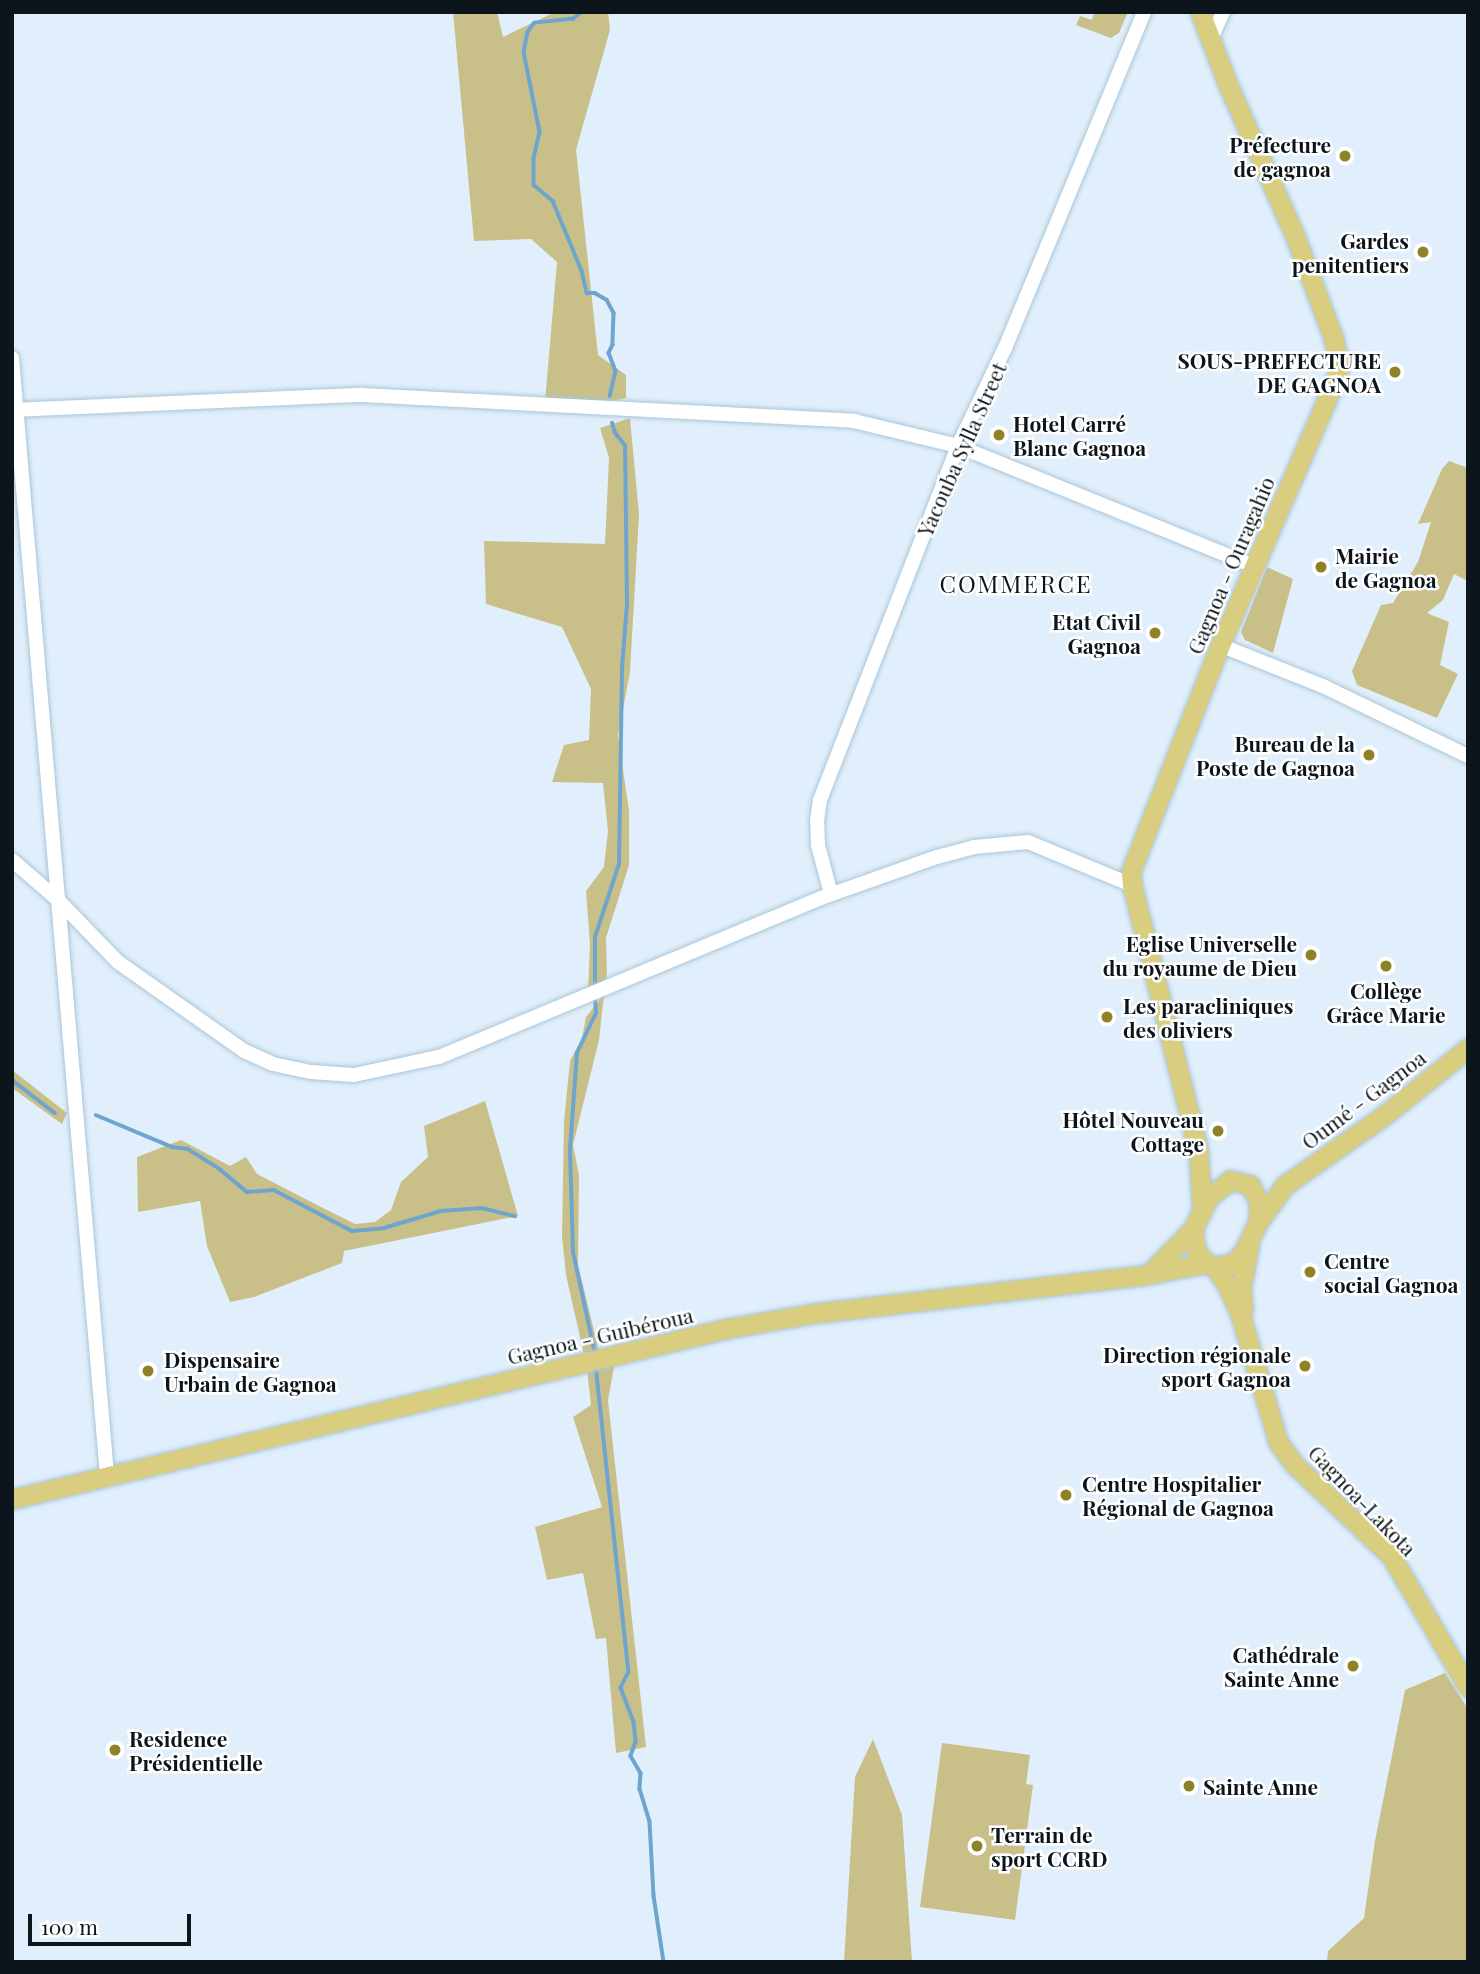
<!DOCTYPE html>
<html>
<head>
<meta charset="utf-8">
<style>
  body { margin:0 }
  #map { position:relative; width:1480px; height:1974px; overflow:hidden; background:#e0effb; font-family:"Playfair Display",serif }
  div>[style] { position:absolute }
  .green>* { inset:0; background:#c8c088 }
  .stream>* { height:3.5px; margin:-1.75px; padding:0 1.75px; transform-origin:1.75px; border-radius:1.75px; background:#6ea5ce }
  .roads { filter:drop-shadow(0 0 2px #abc5d8) drop-shadow(0 0 2px #abc5d8) }
  .minor>* { height:14px; margin:-7px; padding:0 7px; transform-origin:7px; border-radius:7px; background:#fff }
  .major>* { height:19px; margin:-9.5px; padding:0 9.5px; transform-origin:9.5px; border-radius:9.5px; background:#d9ce80 }
  .dots>* { width:19px; height:19px; translate:-50% -50%; box-sizing:border-box; border:4px solid #fff; border-radius:50% }
  span { translate:-50% -50%; white-space:nowrap; text-align:center; line-height:1.15; -webkit-text-stroke:5px #fff; paint-order:stroke }
  .poi-label { font-size:21px; color:#0b151b; font-weight:700 }
  .right { translate:-100% -50%; text-align:right }
  .left { translate:0 -50%; text-align:left }
  .street-label { font-size:21px; color:#0b151b }
  .quarter-label { font-size:24px; color:#0b151b; letter-spacing:2px }
  .frame { position:absolute; inset:0; border:14px solid #0b151b; pointer-events:none }
  .scale { position:absolute; left:28px; top:1914px; width:163px; height:32px; box-sizing:border-box; border:4px solid #0b151b; border-top:0; padding-left:9px; font-size:21px; line-height:24px; white-space:nowrap; color:#0b151b; -webkit-text-stroke:5px #fff; paint-order:stroke }
</style>
</head>
<body>
<div id="map">
  <div class="green">
    <i style="clip-path:polygon(453px 12px,497px 12px,503px 37px,555px 12px,608px 12px,610px 30px,576px 150px,598px 355px,626px 375px,626px 398px,599px 404px,545px 402px,557px 262px,531px 239px,474px 241px)"></i>
    <i style="clip-path:polygon(1094px 12px,1117px 13px,1128px 12px,1119px 33px,1111px 38px,1076px 25px,1080px 16px,1092px 20px)"></i>
    <i style="clip-path:polygon(630px 418px,639px 514px,630px 672px,618px 735px,629px 811px,629px 865px,606px 938px,607px 979px,588px 992px,590px 944px,586px 891px,604px 867px,608px 831px,603px 783px,552px 782px,564px 745px,589px 740px,591px 689px,562px 627px,486px 604px,484px 541px,605px 544px,609px 458px,600px 428px)"></i>
    <i style="clip-path:polygon(1449px 461px,1468px 468px,1468px 577px,1466px 580px,1454px 574px,1443px 600px,1427px 613px,1449px 622px,1440px 665px,1458px 674px,1437px 718px,1357px 685px,1352px 671px,1381px 605px,1393px 603px,1418px 562px,1431px 522px,1418px 524px,1442px 469px)"></i>
    <i style="clip-path:polygon(1267px 567px,1293px 579px,1273px 653px,1245px 640px,1241px 632px)"></i>
    <i style="clip-path:polygon(604px 994px,599px 1040px,573px 1145px,579px 1175px,578px 1265px,599px 1351px,585px 1359px,566px 1275px,562px 1236px,564px 1122px,570px 1061px,582px 1038px,586px 1017px)"></i>
    <i style="clip-path:polygon(12px 1070px,67px 1113px,62px 1124px,12px 1088px)"></i>
    <i style="clip-path:polygon(485px 1101px,518px 1216px,344px 1251px,342px 1263px,254px 1297px,230px 1302px,207px 1246px,200px 1201px,138px 1212px,137px 1157px,181px 1140px,230px 1166px,246px 1157px,257px 1174px,319px 1206px,355px 1224px,375px 1222px,391px 1210px,401px 1182px,428px 1157px,424px 1126px)"></i>
    <i style="clip-path:polygon(615px 1362px,608px 1400px,646px 1747px,616px 1753px,606px 1638px,596px 1639px,583px 1573px,547px 1580px,535px 1527px,602px 1507px,573px 1417px,591px 1405px,587px 1369px)"></i>
    <i style="clip-path:polygon(1445px 1673px,1468px 1709px,1468px 1962px,1327px 1962px,1328px 1951px,1364px 1918px,1375px 1841px,1405px 1690px)"></i>
    <i style="clip-path:polygon(873px 1739px,902px 1815px,912px 1962px,844px 1962px,855px 1777px)"></i>
    <i style="clip-path:polygon(942px 1743px,1030px 1755px,1026px 1784px,1033px 1785px,1015px 1920px,920px 1907px)"></i>
  </div>
  <div class="stream">
    <i style="left:582px;top:12px;width:11px;rotate:139deg"></i>
    <i style="left:574px;top:19px;width:39px;rotate:174deg"></i>
    <i style="left:535px;top:23px;width:11px;rotate:128deg"></i>
    <i style="left:528px;top:32px;width:20px;rotate:101deg"></i>
    <i style="left:524px;top:52px;width:82px;rotate:78.7deg"></i>
    <i style="left:540px;top:132px;width:27px;rotate:103deg"></i>
    <i style="left:534px;top:158px;width:27px;rotate:90deg"></i>
    <i style="left:534px;top:185px;width:25px;rotate:40deg"></i>
    <i style="left:553px;top:201px;width:76px;rotate:67.5deg"></i>
    <i style="left:582px;top:271px;width:23px;rotate:77deg"></i>
    <i style="left:587px;top:293px;width:8px"></i>
    <i style="left:595px;top:293px;width:14px;rotate:30deg"></i>
    <i style="left:607px;top:300px;width:15px;rotate:62deg"></i>
    <i style="left:614px;top:313px;width:32px;rotate:92deg"></i>
    <i style="left:613px;top:345px;width:9px;rotate:117deg"></i>
    <i style="left:609px;top:353px;width:19px;rotate:69deg"></i>
    <i style="left:616px;top:371px;width:26px;rotate:103deg"></i>
    <i style="left:595px;top:987px;width:50px;rotate:-90deg"></i>
    <i style="left:595px;top:937px;width:77px;rotate:-71.8deg"></i>
    <i style="left:619px;top:864px;width:196px;rotate:-89.1deg"></i>
    <i style="left:622px;top:668px;width:63px;rotate:-85.5deg"></i>
    <i style="left:627px;top:605px;width:159px;rotate:-90.7deg"></i>
    <i style="left:625px;top:446px;width:16px;rotate:-128deg"></i>
    <i style="left:615px;top:433px;width:10px;rotate:-107deg"></i>
    <i style="left:12px;top:1080px;width:54px;rotate:37.5deg"></i>
    <i style="left:96px;top:1115px;width:82px;rotate:22.8deg"></i>
    <i style="left:172px;top:1147px;width:16px;rotate:7deg"></i>
    <i style="left:188px;top:1149px;width:39px;rotate:32deg"></i>
    <i style="left:221px;top:1170px;width:34px;rotate:40deg"></i>
    <i style="left:247px;top:1192px;width:27px;rotate:-4deg"></i>
    <i style="left:274px;top:1190px;width:88px;rotate:27.7deg"></i>
    <i style="left:352px;top:1231px;width:32px;rotate:-5deg"></i>
    <i style="left:384px;top:1228px;width:59px;rotate:-16.6deg"></i>
    <i style="left:441px;top:1211px;width:41px;rotate:-4.2deg"></i>
    <i style="left:482px;top:1208px;width:34px;rotate:14deg"></i>
    <i style="left:595px;top:1354px;width:104px;rotate:-102.2deg"></i>
    <i style="left:573px;top:1252px;width:102px;rotate:-91.7deg"></i>
    <i style="left:570px;top:1150px;width:97px;rotate:-85.9deg"></i>
    <i style="left:577px;top:1053px;width:44px;rotate:-64.6deg"></i>
    <i style="left:596px;top:1013px;width:15px;rotate:-94deg"></i>
    <i style="left:596px;top:1365px;width:309px;rotate:83.9deg"></i>
    <i style="left:629px;top:1672px;width:18px;rotate:117deg"></i>
    <i style="left:621px;top:1688px;width:36px;rotate:69deg"></i>
    <i style="left:634px;top:1722px;width:20px;rotate:84deg"></i>
    <i style="left:636px;top:1742px;width:15px;rotate:110deg"></i>
    <i style="left:631px;top:1756px;width:20px;rotate:60deg"></i>
    <i style="left:641px;top:1773px;width:16px;rotate:94deg"></i>
    <i style="left:640px;top:1789px;width:34px;rotate:73deg"></i>
    <i style="left:650px;top:1822px;width:74px;rotate:86.9deg"></i>
    <i style="left:654px;top:1896px;width:67px;rotate:81.4deg"></i>
  </div>
  <div class="roads">
    <div class="minor">
      <i style="left:1211px;top:39px;width:30px;rotate:-66deg"></i>
      <i style="left:12px;top:358px;width:1121px;rotate:85.14deg"></i>
      <i style="left:12px;top:410px;width:350px;rotate:-2.5deg"></i>
      <i style="left:362px;top:395px;width:493px;rotate:3deg"></i>
      <i style="left:854px;top:421px;width:107px;rotate:13.5deg"></i>
      <i style="left:958px;top:446px;width:318px;rotate:22.1deg"></i>
      <i style="left:1220px;top:645px;width:113px;rotate:21.8deg"></i>
      <i style="left:1325px;top:687px;width:159px;rotate:25.8deg"></i>
      <i style="left:12px;top:860px;width:61px;rotate:41deg"></i>
      <i style="left:58px;top:900px;width:86px;rotate:45.9deg"></i>
      <i style="left:118px;top:962px;width:154px;rotate:35.2deg"></i>
      <i style="left:244px;top:1051px;width:32px;rotate:24deg"></i>
      <i style="left:273px;top:1064px;width:39px;rotate:12deg"></i>
      <i style="left:311px;top:1072px;width:43px;rotate:4deg"></i>
      <i style="left:354px;top:1075px;width:87px;rotate:-12deg"></i>
      <i style="left:439px;top:1057px;width:414px;rotate:-22.6deg"></i>
      <i style="left:821px;top:898px;width:123px;rotate:-19.5deg"></i>
      <i style="left:937px;top:857px;width:38px;rotate:-15deg"></i>
      <i style="left:974px;top:847px;width:54px;rotate:-5.3deg"></i>
      <i style="left:1028px;top:842px;width:113px;rotate:22.5deg"></i>
      <i style="left:831px;top:894px;width:51px;rotate:-104.9deg"></i>
      <i style="left:818px;top:845px;width:24px;rotate:-92deg"></i>
      <i style="left:817px;top:821px;width:21px;rotate:-82deg"></i>
      <i style="left:820px;top:800px;width:380px;rotate:-68.7deg"></i>
      <i style="left:958px;top:446px;width:109px;rotate:-64.4deg"></i>
      <i style="left:1005px;top:348px;width:364px;rotate:-67.5deg"></i>
    </div>
    <div class="major">
      <i style="left:1200px;top:12px;width:78px;rotate:69deg"></i>
      <i style="left:1228px;top:85px;width:165px;rotate:66.1deg"></i>
      <i style="left:1295px;top:236px;width:108px;rotate:69.4deg"></i>
      <i style="left:1333px;top:337px;width:28px;rotate:77deg"></i>
      <i style="left:1339px;top:364px;width:12px;rotate:99deg"></i>
      <i style="left:1337px;top:376px;width:293px;rotate:113.5deg"></i>
      <i style="left:1220px;top:645px;width:243px;rotate:111.5deg"></i>
      <i style="left:1131px;top:871px;width:14px;rotate:86deg"></i>
      <i style="left:1132px;top:885px;width:272px;rotate:76deg"></i>
      <i style="left:1198px;top:1149px;width:59px;rotate:86.1deg"></i>
      <i style="left:1230px;top:1180px;width:21px;rotate:14deg"></i>
      <i style="left:1250px;top:1185px;width:19px;rotate:62deg"></i>
      <i style="left:1259px;top:1202px;width:20px;rotate:93deg"></i>
      <i style="left:1258px;top:1222px;width:34px;rotate:116deg"></i>
      <i style="left:1243px;top:1253px;width:16px;rotate:137deg"></i>
      <i style="left:1231px;top:1264px;width:17px;rotate:173deg"></i>
      <i style="left:1214px;top:1266px;width:9px;rotate:-159deg"></i>
      <i style="left:1206px;top:1263px;width:16px;rotate:-130deg"></i>
      <i style="left:1196px;top:1251px;width:22px;rotate:-98deg"></i>
      <i style="left:1193px;top:1229px;width:34px;rotate:-64deg"></i>
      <i style="left:1208px;top:1198px;width:28px;rotate:-39deg"></i>
      <i style="left:1258px;top:1222px;width:46px;rotate:-53.9deg"></i>
      <i style="left:1285px;top:1185px;width:123px;rotate:-35.1deg"></i>
      <i style="left:1386px;top:1114px;width:105px;rotate:-38.8deg"></i>
      <i style="left:1214px;top:1266px;width:23px;rotate:56deg"></i>
      <i style="left:1227px;top:1285px;width:35px;rotate:66deg"></i>
      <i style="left:1241px;top:1317px;width:130px;rotate:73.5deg"></i>
      <i style="left:1278px;top:1442px;width:29px;rotate:54deg"></i>
      <i style="left:1295px;top:1465px;width:132px;rotate:43.5deg"></i>
      <i style="left:1391px;top:1556px;width:152px;rotate:59.6deg"></i>
      <i style="left:1150px;top:1273px;width:62px;rotate:-45.7deg"></i>
      <i style="left:1243px;top:1310px;width:22px;rotate:-95deg"></i>
      <i style="left:1241px;top:1288px;width:42px;rotate:-79deg"></i>
      <i style="left:12px;top:1499px;width:737px;rotate:-13.41deg"></i>
      <i style="left:729px;top:1328px;width:88px;rotate:-9.8deg"></i>
      <i style="left:816px;top:1313px;width:331px;rotate:-6.6deg"></i>
      <i style="left:1145px;top:1275px;width:62px;rotate:-11.1deg"></i>
    </div>
  </div>
  <div class="dots">
    <i style="left:1345px;top:156px;background:#8e8229"></i>
    <i style="left:1423px;top:252px;background:#8e8229"></i>
    <i style="left:1395px;top:372px;background:#8e8229"></i>
    <i style="left:999px;top:435px;background:#8e8229"></i>
    <i style="left:1321px;top:567px;background:#8e8229"></i>
    <i style="left:1155px;top:633px;background:#8e8229"></i>
    <i style="left:1369px;top:755px;background:#8e8229"></i>
    <i style="left:1311px;top:955px;background:#8e8229"></i>
    <i style="left:1386px;top:966px;background:#8e8229"></i>
    <i style="left:1107px;top:1017px;background:#8e8229"></i>
    <i style="left:1218px;top:1131px;background:#8e8229"></i>
    <i style="left:1310px;top:1272px;background:#8e8229"></i>
    <i style="left:1305px;top:1366px;background:#8e8229"></i>
    <i style="left:148px;top:1371px;background:#8e8229"></i>
    <i style="left:1066px;top:1495px;background:#8e8229"></i>
    <i style="left:1353px;top:1666px;background:#8e8229"></i>
    <i style="left:115px;top:1750px;background:#8e8229"></i>
    <i style="left:1189px;top:1786px;background:#8e8229"></i>
    <i style="left:977px;top:1846px;background:#8e8229"></i>
  </div>
  <div class="poi-label">
    <span class="right" style="left:1331px;top:156px">Préfecture<br>de gagnoa</span>
    <span class="right" style="left:1409px;top:252px">Gardes<br>penitentiers</span>
    <span class="right" style="left:1381px;top:372px">SOUS-PREFECTURE<br>DE GAGNOA</span>
    <span class="left" style="left:1013px;top:435px">Hotel Carré<br>Blanc Gagnoa</span>
    <span class="left" style="left:1335px;top:567px">Mairie<br>de Gagnoa</span>
    <span class="right" style="left:1141px;top:633px">Etat Civil<br>Gagnoa</span>
    <span class="right" style="left:1355px;top:755px">Bureau de la<br>Poste de Gagnoa</span>
    <span class="right" style="left:1297px;top:955px">Eglise Universelle<br>du royaume de Dieu</span>
    <span style="left:1386px;top:1002px">Collège<br>Grâce Marie</span>
    <span class="left" style="left:1123px;top:1017px">Les paracliniques<br>des oliviers</span>
    <span class="right" style="left:1204px;top:1131px">Hôtel Nouveau<br>Cottage</span>
    <span class="left" style="left:1324px;top:1272px">Centre<br>social Gagnoa</span>
    <span class="right" style="left:1291px;top:1366px">Direction régionale<br>sport Gagnoa</span>
    <span class="left" style="left:164px;top:1371px">Dispensaire<br>Urbain de Gagnoa</span>
    <span class="left" style="left:1082px;top:1495px">Centre Hospitalier<br>Régional de Gagnoa</span>
    <span class="right" style="left:1339px;top:1666px">Cathédrale<br>Sainte Anne</span>
    <span class="left" style="left:129px;top:1750px">Residence<br>Présidentielle</span>
    <span class="left" style="left:1203px;top:1786px">Sainte Anne</span>
    <span class="left" style="left:991px;top:1846px">Terrain de<br>sport CCRD</span>
  </div>
  <div class="street-label">
    <span style="left:961px;top:449px;rotate:-66deg">Yacouba Sylla Street</span>
    <span style="left:1230px;top:565px;rotate:-67deg">Gagnoa - Ouragahio</span>
    <span style="left:1363px;top:1099px;rotate:-37deg">Oumé - Gagnoa</span>
    <span style="left:600px;top:1335px;rotate:-13deg">Gagnoa - Guibéroua</span>
    <span style="left:1363px;top:1500px;rotate:46deg">Gagnoa-Lakota</span>
  </div>
  <div class="quarter-label">
    <span style="left:1016px;top:584px">COMMERCE</span>
  </div>
  <div class="frame"></div>
  <div class="scale">100 m</div>
</div>
</body>
</html>
